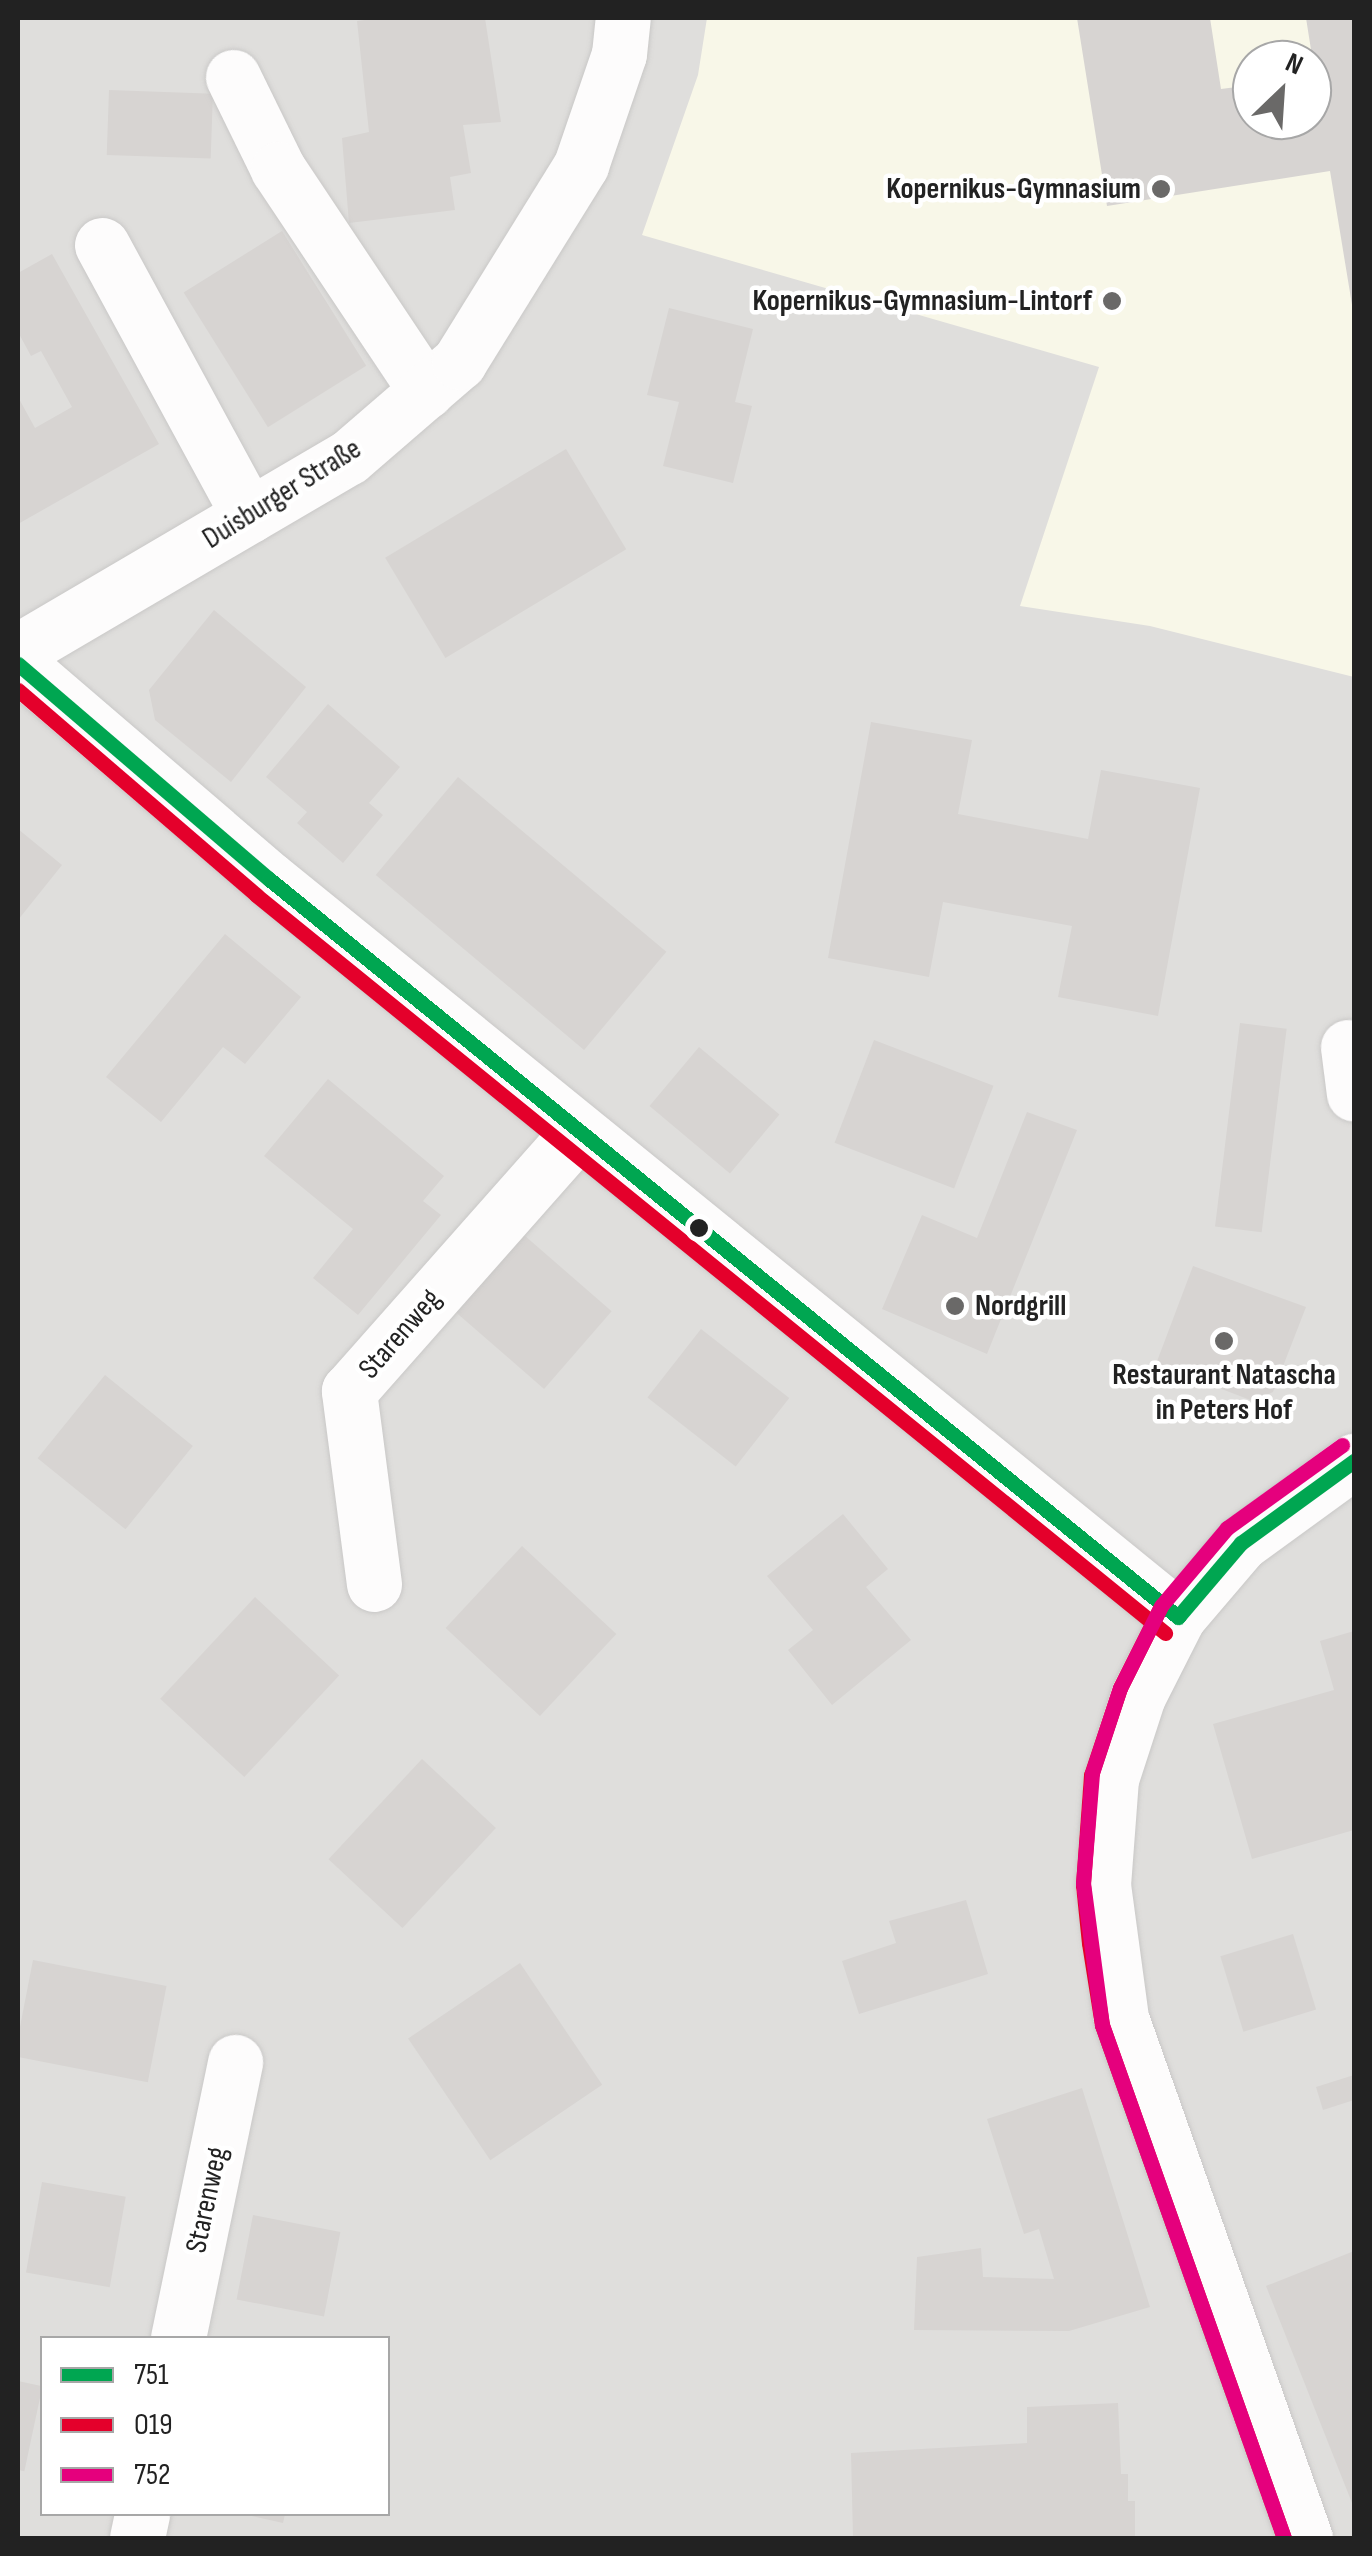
<!DOCTYPE html>
<html>
<head>
<meta charset="utf-8">
<style>
  body { margin:0 }
  #map { position:relative; width:1372px; height:2556px; overflow:hidden; background:#f0eeeb; font-family:"Sofia Sans Condensed",sans-serif }
  div>[style] { position:absolute }
  .residential>* { inset:0; background:#dfdedc }
  .education>* { inset:0; background:#f8f7e8 }
  .building>* { inset:0; background:#d7d4d2; transform-origin:0 0 }
  .roads { filter:drop-shadow(0 0 2px #c9c8c7) drop-shadow(0 0 2px #c9c8c7) }
  .minor>* { height:55px; margin:-27.5px; padding:0 27.5px; transform-origin:27.5px; border-radius:27.5px; background:#fdfcfc }
  .bus-1>* { height:15px; margin:-7.5px; padding:0 7.5px; transform-origin:7.5px; border-radius:7.5px; background:#00a651 }
  .bus-2>* { height:15px; margin:-7.5px; padding:0 7.5px; transform-origin:7.5px; border-radius:7.5px; background:#e4002b }
  .bus-3>* { height:15px; margin:-7.5px; padding:0 7.5px; transform-origin:7.5px; border-radius:7.5px; background:#e5007d }
  .dots>* { width:28px; height:28px; translate:-50% -50%; box-sizing:border-box; border:5px solid #fff; border-radius:50% }
  span { translate:-50% -50%; white-space:nowrap; text-align:center; line-height:1.15; -webkit-text-stroke:9px #fff; paint-order:stroke }
  .poi-label { font-size:30px; color:#222; font-weight:700 }
  .right { translate:-100% -50%; text-align:right }
  .left { translate:0 -50%; text-align:left }
  .street-label { font-size:30px; color:#222 }
  .frame { position:absolute; inset:0; border:20px solid #222; pointer-events:none }
  .legend { position:absolute; left:40px; top:2336px; width:350px; height:180px; box-sizing:border-box; background:#fff; border:2px solid #a7a7a7; margin:0; padding:12px 18px; list-style:none; font-size:30px; color:#222 }
  .legend li { display:flex; align-items:center; gap:20px; height:50px }
  .legend b { width:50px; border:2px solid #a7a7a7 }
  .north { position:absolute; left:1232px; top:40px; width:100px; height:100px; box-sizing:border-box; background:#fff; border:2px solid #a7a7a7; border-radius:50%; rotate:25deg; font-size:28px; font-weight:700; line-height:40px; text-align:center; color:#222 }
  .north::after { content:''; display:block; margin:auto; width:35px; height:45px; background:#6a6968; clip-path:polygon(50% 0,100% 100%,50% 72%,0 100%) }
</style>
</head>
<body>
<div id="map">
  <div class="residential">
    <i style="clip-path:polygon(evenodd,18px 18px,1354px 18px,1354px 2538px,18px 2538px,18px 18px,1252px 60px,1312px 60px,1312px 120px,1252px 120px,1252px 60px,18px 18px,42px 2338px,388px 2338px,388px 2514px,42px 2514px,42px 2338px)"></i>
  </div>
  <div class="education">
    <i style="clip-path:polygon(evenodd,707px 18px,1354px 18px,1354px 677px,1150px 626px,1020px 606px,1099px 367px,642px 235px,698px 75px,707px 18px,1252px 60px,1312px 60px,1312px 120px,1252px 120px,1252px 60px)"></i>
  </div>
  <div class="building">
    <i style="clip-path:polygon(379px 18px,485px 18px,501px 122px,463px 125px,471px 173px,450px 177px,455px 210px,349px 223px,342px 138px,369px 132px,357px 21px)"></i>
    <i style="clip-path:polygon(1077px 18px,1210px 18px,1221px 89px,1252px 85px,1252px 120px,1312px 120px,1315px 75px,1306px 18px,1354px 18px,1354px 317px,1330px 171px,1107px 206px)"></i>
    <i style="left:109px;top:90px;width:104px;height:65px;rotate:2deg"></i>
    <i style="left:282px;top:231px;width:159px;height:116px;rotate:58deg"></i>
    <i style="clip-path:polygon(52px 254px,159px 444px,18px 524px,18px 397px,35px 428px,72px 407px,41px 351px,31px 356px,18px 332px,18px 273px)"></i>
    <i style="clip-path:polygon(669px 308px,753px 329px,735px 402px,752px 406px,733px 483px,663px 466px,679px 402px,647px 395px)"></i>
    <i style="left:566px;top:449px;width:117px;height:211px;rotate:59deg"></i>
    <i style="clip-path:polygon(214px 610px,306px 687px,231px 782px,155px 720px,149px 690px)"></i>
    <i style="clip-path:polygon(328px 704px,400px 767px,369px 803px,383px 815px,343px 863px,297px 823px,307px 812px,266px 777px)"></i>
    <i style="clip-path:polygon(871px 722px,972px 740px,958px 814px,1088px 839px,1101px 770px,1200px 788px,1158px 1016px,1058px 997px,1072px 926px,943px 902px,929px 977px,828px 958px)"></i>
    <i style="left:458px;top:777px;width:272px;height:128px;rotate:40deg"></i>
    <i style="clip-path:polygon(18px 829px,62px 865px,18px 920px)"></i>
    <i style="clip-path:polygon(225px 934px,301px 997px,245px 1064px,223px 1047px,161px 1122px,106px 1077px)"></i>
    <i style="left:1240px;top:1023px;width:47px;height:205px;rotate:7deg"></i>
    <i style="left:874px;top:1040px;width:128px;height:110px;rotate:21deg"></i>
    <i style="left:699px;top:1047px;width:105px;height:77px;rotate:40deg"></i>
    <i style="clip-path:polygon(328px 1079px,444px 1176px,423px 1201px,441px 1215px,358px 1315px,313px 1278px,353px 1229px,264px 1156px)"></i>
    <i style="clip-path:polygon(1027px 1112px,1077px 1130px,987px 1354px,882px 1309px,922px 1215px,977px 1238px)"></i>
    <i style="left:509px;top:1222px;width:136px;height:103px;rotate:41deg"></i>
    <i style="clip-path:polygon(1193px 1266px,1306px 1307px,1273px 1392px,1253px 1401px,1156px 1364px)"></i>
    <i style="left:701px;top:1329px;width:112px;height:87px;rotate:38deg"></i>
    <i style="left:105px;top:1375px;width:113px;height:107px;rotate:39deg"></i>
    <i style="clip-path:polygon(843px 1514px,888px 1569px,866px 1587px,911px 1640px,832px 1705px,788px 1650px,813px 1630px,767px 1576px)"></i>
    <i style="left:522px;top:1546px;width:129px;height:112px;rotate:43deg"></i>
    <i style="left:255px;top:1597px;width:115px;height:139px;rotate:43deg"></i>
    <i style="clip-path:polygon(1354px 1631px,1354px 1830px,1252px 1859px,1213px 1724px,1334px 1690px,1320px 1641px)"></i>
    <i style="left:422px;top:1759px;width:101px;height:137px;rotate:43deg"></i>
    <i style="clip-path:polygon(966px 1900px,988px 1974px,859px 2014px,842px 1961px,896px 1943px,889px 1921px)"></i>
    <i style="left:1293px;top:1934px;width:79px;height:76px;rotate:73deg"></i>
    <i style="left:33px;top:1960px;width:136px;height:98px;rotate:11deg"></i>
    <i style="left:520px;top:1963px;width:147px;height:135px;rotate:56deg"></i>
    <i style="clip-path:polygon(1354px 2075px,1354px 2100px,1323px 2110px,1316px 2087px)"></i>
    <i style="clip-path:polygon(1082px 2088px,1150px 2307px,1069px 2331px,914px 2330px,917px 2257px,981px 2248px,983px 2277px,1054px 2279px,1039px 2229px,1024px 2234px,987px 2119px)"></i>
    <i style="left:42px;top:2182px;width:85px;height:92px;rotate:10deg"></i>
    <i style="left:253px;top:2215px;width:89px;height:86px;rotate:11deg"></i>
    <i style="clip-path:polygon(1354px 2251px,1354px 2508px,1266px 2286px)"></i>
    <i style="left:18px;top:2381px;width:25px;height:87px;rotate:12deg"></i>
    <i style="clip-path:polygon(1118px 2403px,1121px 2474px,1128px 2474px,1128px 2501px,1135px 2501px,1135px 2538px,853px 2538px,851px 2453px,1027px 2443px,1027px 2407px)"></i>
    <i style="clip-path:polygon(243px 2514px,285px 2514px,283px 2523px)"></i>
  </div>
  <div class="roads">
    <div class="minor">
      <i style="left:233px;top:77px;width:102px;rotate:63.9deg"></i>
      <i style="left:278px;top:169px;width:267px;rotate:56.3deg"></i>
      <i style="left:102px;top:245px;width:308px;rotate:61.5deg"></i>
      <i style="left:18px;top:651px;width:384px;rotate:-30.4deg"></i>
      <i style="left:349px;top:457px;width:145px;rotate:-40.8deg"></i>
      <i style="left:459px;top:362px;width:232px;rotate:-58.2deg"></i>
      <i style="left:581px;top:165px;width:117px;rotate:-71.1deg"></i>
      <i style="left:619px;top:54px;width:36px;rotate:-84deg"></i>
      <i style="left:18px;top:664px;width:330px;rotate:40.6deg"></i>
      <i style="left:269px;top:879px;width:1171px;rotate:39.07deg"></i>
      <i style="left:1348px;top:1047px;width:47px;rotate:82.7deg"></i>
      <i style="left:374px;top:1584px;width:195px;rotate:-97.4deg"></i>
      <i style="left:349px;top:1391px;width:346px;rotate:-48.5deg"></i>
      <i style="left:178px;top:2338px;width:282px;rotate:-78.3deg"></i>
      <i style="left:137px;top:2538px;width:25px;rotate:-78deg"></i>
      <i style="left:1305px;top:2538px;width:552px;rotate:-109.49deg"></i>
      <i style="left:1121px;top:2018px;width:134px;rotate:-97.7deg"></i>
      <i style="left:1103px;top:1885px;width:106px;rotate:-85.7deg"></i>
      <i style="left:1111px;top:1779px;width:87px;rotate:-72deg"></i>
      <i style="left:1138px;top:1696px;width:89px;rotate:-63.1deg"></i>
      <i style="left:1178px;top:1617px;width:97px;rotate:-49.6deg"></i>
      <i style="left:1241px;top:1543px;width:140px;rotate:-36deg"></i>
    </div>
  </div>
  <div class="bus-1">
    <i style="left:18px;top:664px;width:330px;rotate:40.6deg"></i>
    <i style="left:269px;top:879px;width:1171px;rotate:39.07deg"></i>
    <i style="left:1178px;top:1617px;width:97px;rotate:-49.6deg"></i>
    <i style="left:1241px;top:1543px;width:140px;rotate:-36deg"></i>
  </div>
  <div class="bus-2">
    <i style="left:18px;top:690px;width:314px;rotate:40.7deg"></i>
    <i style="left:256px;top:895px;width:1171px;rotate:39.07deg"></i>
    <i style="left:1160px;top:1608px;width:89px;rotate:116.6deg"></i>
    <i style="left:1120px;top:1688px;width:92px;rotate:108.4deg"></i>
    <i style="left:1091px;top:1775px;width:110px;rotate:94.2deg"></i>
    <i style="left:1083px;top:1885px;width:58px;rotate:84.1deg"></i>
    <i style="left:1089px;top:1943px;width:83px;rotate:81deg"></i>
    <i style="left:1102px;top:2025px;width:544px;rotate:70.47deg"></i>
  </div>
  <div class="bus-3">
    <i style="left:1284px;top:2538px;width:544px;rotate:-109.53deg"></i>
    <i style="left:1102px;top:2025px;width:143px;rotate:-97.6deg"></i>
    <i style="left:1083px;top:1883px;width:110px;rotate:-85.3deg"></i>
    <i style="left:1092px;top:1773px;width:89px;rotate:-71.8deg"></i>
    <i style="left:1120px;top:1688px;width:92px;rotate:-63.4deg"></i>
    <i style="left:1161px;top:1606px;width:102px;rotate:-49.8deg"></i>
    <i style="left:1227px;top:1528px;width:142px;rotate:-35.8deg"></i>
  </div>
  <div class="dots">
    <i style="left:1161px;top:189px;background:#6a6968"></i>
    <i style="left:1112px;top:301px;background:#6a6968"></i>
    <i style="left:699px;top:1228px;background:#222"></i>
    <i style="left:955px;top:1306px;background:#6a6968"></i>
    <i style="left:1224px;top:1341px;background:#6a6968"></i>
  </div>
  <div class="poi-label">
    <span class="right" style="left:1141px;top:189px">Kopernikus-Gymnasium</span>
    <span class="right" style="left:1092px;top:301px">Kopernikus-Gymnasium-Lintorf</span>
    <span class="left" style="left:975px;top:1306px">Nordgrill</span>
    <span style="left:1224px;top:1392px">Restaurant Natascha<br>in Peters Hof</span>
  </div>
  <div class="street-label">
    <span style="left:282px;top:494px;rotate:-32deg">Duisburger Straße</span>
    <span style="left:400px;top:1334px;rotate:-49deg">Starenweg</span>
    <span style="left:207px;top:2200px;rotate:-78deg">Starenweg</span>
  </div>
  <div class="frame"></div>
  <ul class="legend">
  <li><b style="height:12px;background:#00a651"></b>751</li>
  <li><b style="height:12px;background:#e4002b"></b>O19</li>
  <li><b style="height:12px;background:#e5007d"></b>752</li>
  </ul>
  <div class="north">N</div>
</div>
</body>
</html>
